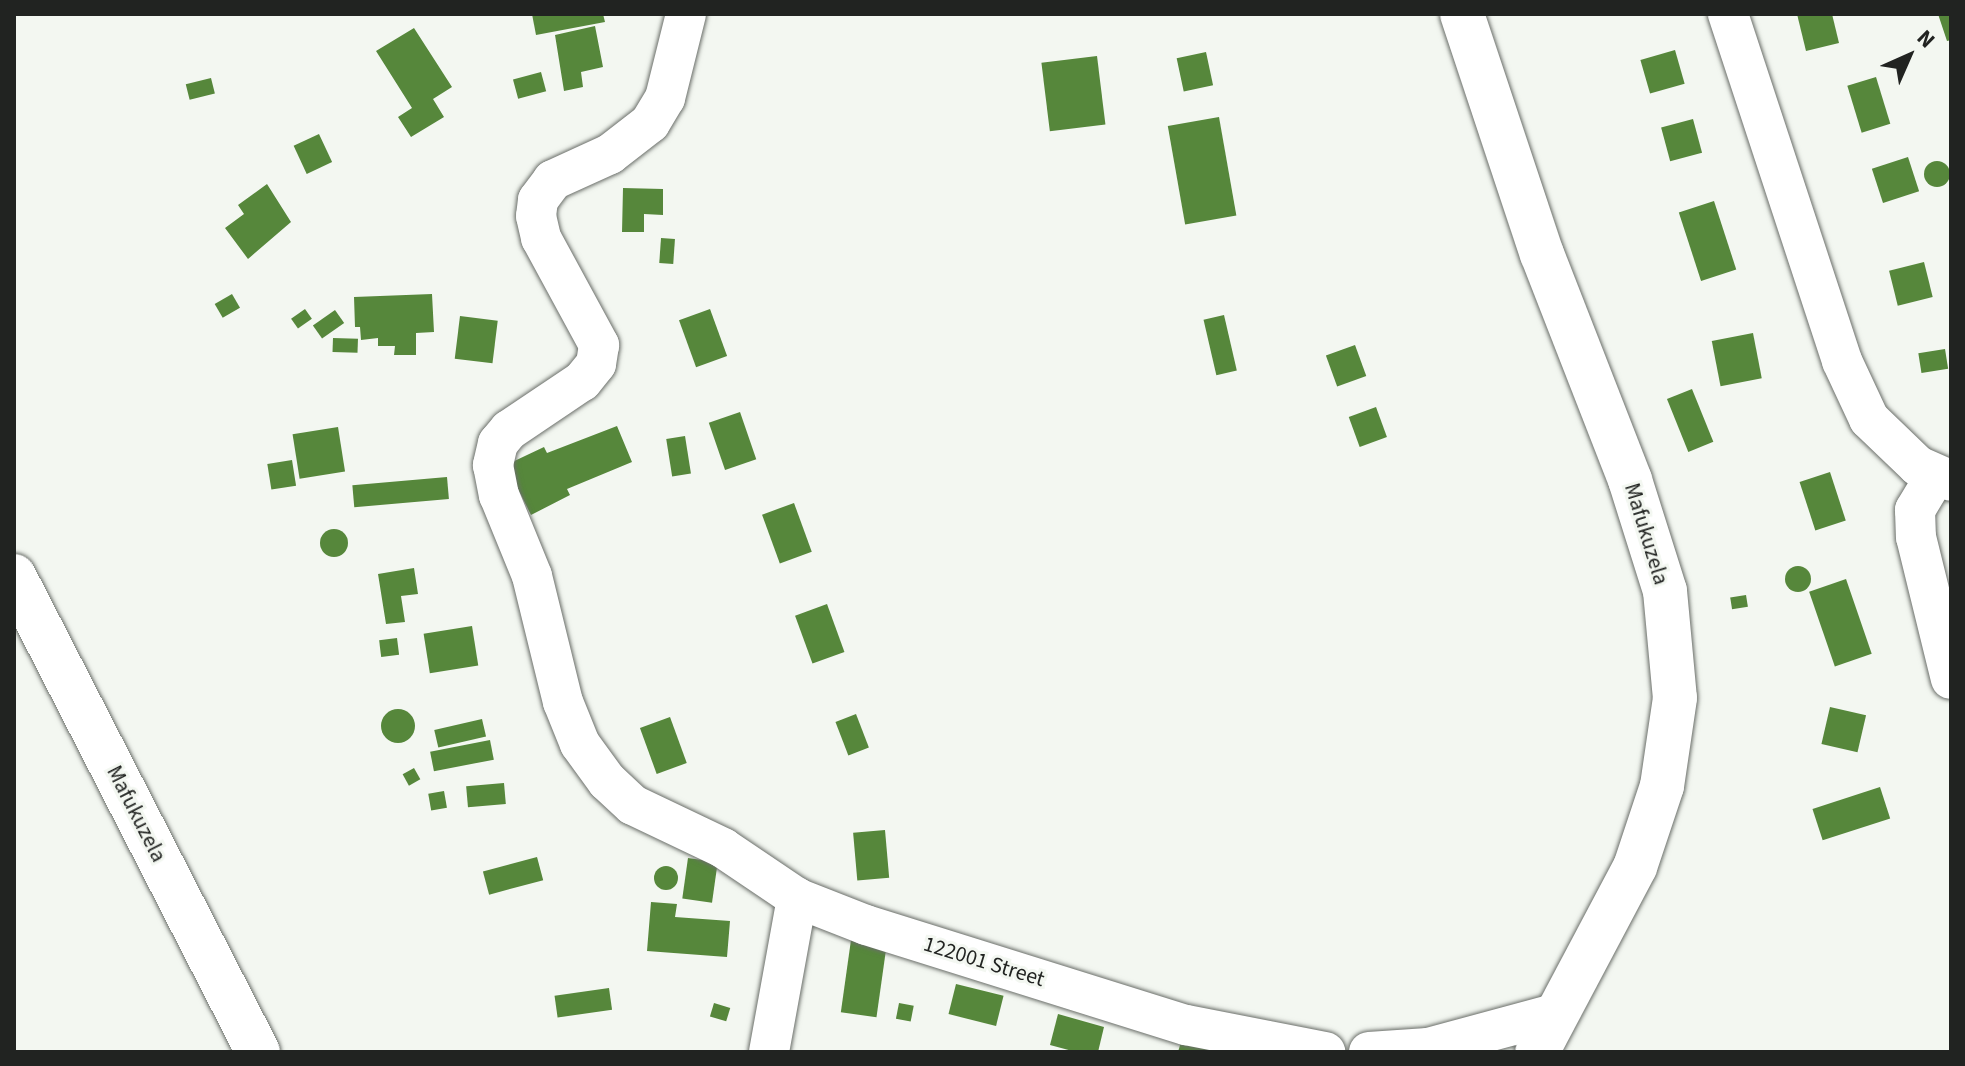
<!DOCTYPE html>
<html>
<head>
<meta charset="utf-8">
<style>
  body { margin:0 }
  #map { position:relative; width:1965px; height:1066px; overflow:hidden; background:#f3f7f1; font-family:"Source Sans 3",sans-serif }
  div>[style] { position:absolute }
  .building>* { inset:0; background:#56873b; transform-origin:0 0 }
  .round { border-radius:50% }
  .roads { filter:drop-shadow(0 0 2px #6a6e69) drop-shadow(0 0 2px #6a6e69) }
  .street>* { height:40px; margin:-20px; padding:0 20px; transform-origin:20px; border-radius:20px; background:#fff }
  .secondary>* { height:44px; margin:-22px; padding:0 22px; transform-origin:22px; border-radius:22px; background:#fff }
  span { translate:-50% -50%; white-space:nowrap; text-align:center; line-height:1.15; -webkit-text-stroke:6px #f3f7f1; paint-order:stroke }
  .street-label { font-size:22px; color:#212321 }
  .frame { position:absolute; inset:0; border:16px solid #212321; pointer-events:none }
  .north { position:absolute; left:1869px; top:16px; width:80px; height:80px; -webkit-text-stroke:6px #f3f7f1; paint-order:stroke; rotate:45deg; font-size:22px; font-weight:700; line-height:32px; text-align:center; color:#212321 }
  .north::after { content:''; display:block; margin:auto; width:28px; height:36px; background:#212321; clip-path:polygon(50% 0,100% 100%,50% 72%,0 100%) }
</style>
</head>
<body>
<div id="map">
  <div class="building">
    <i style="clip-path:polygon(532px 14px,603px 14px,605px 22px,536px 35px)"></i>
    <i style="clip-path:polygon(1797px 14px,1832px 14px,1839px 43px,1806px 51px)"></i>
    <i style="clip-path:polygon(1938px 14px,1951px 14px,1951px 40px,1947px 41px)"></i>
    <i style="clip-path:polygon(595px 26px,603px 67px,581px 72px,583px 87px,564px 91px,555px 35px)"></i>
    <i style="clip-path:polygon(414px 28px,452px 87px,433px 99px,444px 117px,411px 137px,398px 117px,412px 108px,376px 51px)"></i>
    <i style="left:1675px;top:50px;width:35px;height:36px;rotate:74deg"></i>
    <i style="left:1206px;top:52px;width:34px;height:30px;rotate:78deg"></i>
    <i style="left:1097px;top:56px;width:69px;height:56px;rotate:83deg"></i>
    <i style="left:541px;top:72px;width:20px;height:29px;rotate:75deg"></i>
    <i style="left:1876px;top:77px;width:49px;height:30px;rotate:73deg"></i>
    <i style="left:211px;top:78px;width:16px;height:26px;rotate:76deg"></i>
    <i style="left:1219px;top:117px;width:100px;height:52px;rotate:80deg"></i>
    <i style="left:1693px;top:119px;width:35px;height:33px;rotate:75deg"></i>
    <i style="left:319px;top:134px;width:31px;height:28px;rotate:65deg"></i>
    <i style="left:1908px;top:157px;width:36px;height:38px;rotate:72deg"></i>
    <i class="round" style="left:1924px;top:161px;width:26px;height:26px"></i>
    <i style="clip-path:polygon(267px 184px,291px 222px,248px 259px,225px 228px,244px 214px,238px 205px)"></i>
    <i style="clip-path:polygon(623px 188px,663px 189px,663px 215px,644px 214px,644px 232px,622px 232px)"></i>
    <i style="left:1714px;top:201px;width:72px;height:37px;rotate:72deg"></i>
    <i style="left:661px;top:238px;width:14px;height:25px;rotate:4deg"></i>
    <i style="left:1924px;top:262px;width:36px;height:36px;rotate:76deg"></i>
    <i style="left:232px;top:294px;width:16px;height:20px;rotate:60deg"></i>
    <i style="clip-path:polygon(432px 294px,434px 332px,416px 333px,416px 355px,394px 355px,395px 346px,378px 346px,378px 338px,361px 340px,360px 327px,355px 327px,354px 297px)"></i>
    <i style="left:305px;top:309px;width:12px;height:17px;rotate:55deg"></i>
    <i style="left:710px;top:309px;width:50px;height:33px;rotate:70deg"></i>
    <i style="left:335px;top:310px;width:16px;height:27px;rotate:55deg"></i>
    <i style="left:1224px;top:315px;width:57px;height:21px;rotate:77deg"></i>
    <i style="left:460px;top:316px;width:38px;height:43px;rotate:7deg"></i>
    <i style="left:1753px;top:333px;width:46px;height:42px;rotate:79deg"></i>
    <i style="left:333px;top:338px;width:25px;height:14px;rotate:2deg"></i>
    <i style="left:1355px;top:345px;width:33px;height:31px;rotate:70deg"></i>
    <i style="left:1945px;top:349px;width:20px;height:27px;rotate:81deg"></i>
    <i style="left:1692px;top:389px;width:57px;height:27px;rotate:68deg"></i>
    <i style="left:1376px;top:407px;width:32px;height:29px;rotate:70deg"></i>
    <i style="left:740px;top:412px;width:50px;height:33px;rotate:71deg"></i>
    <i style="clip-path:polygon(617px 426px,632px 462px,567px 489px,570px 495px,531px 515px,506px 465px,544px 447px,547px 453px)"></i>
    <i style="left:338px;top:427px;width:45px;height:46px;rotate:81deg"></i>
    <i style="left:685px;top:436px;width:38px;height:19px;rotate:81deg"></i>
    <i style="left:292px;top:460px;width:26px;height:25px;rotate:81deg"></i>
    <i style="left:1830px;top:472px;width:51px;height:32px;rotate:72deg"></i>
    <i style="left:447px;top:477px;width:22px;height:95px;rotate:85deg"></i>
    <i style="left:794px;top:503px;width:52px;height:34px;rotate:70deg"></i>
    <i class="round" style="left:320px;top:529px;width:28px;height:28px"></i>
    <i class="round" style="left:1785px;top:566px;width:26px;height:26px"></i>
    <i style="clip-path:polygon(414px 568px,418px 594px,401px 596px,405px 622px,386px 624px,378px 574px)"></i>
    <i style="left:1846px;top:579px;width:79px;height:39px;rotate:71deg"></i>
    <i style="left:1746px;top:595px;width:12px;height:16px;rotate:81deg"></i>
    <i style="left:827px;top:604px;width:51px;height:34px;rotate:70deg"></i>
    <i style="left:472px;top:626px;width:40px;height:49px;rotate:81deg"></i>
    <i style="left:397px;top:638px;width:17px;height:18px;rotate:83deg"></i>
    <i style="left:1830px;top:707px;width:37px;height:38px;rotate:13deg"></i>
    <i class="round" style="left:381px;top:709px;width:34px;height:34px"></i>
    <i style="left:856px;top:714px;width:36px;height:22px;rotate:69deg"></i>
    <i style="left:670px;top:717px;width:49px;height:32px;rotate:70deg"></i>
    <i style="left:482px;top:719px;width:18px;height:49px;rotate:77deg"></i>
    <i style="left:490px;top:740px;width:20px;height:61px;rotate:79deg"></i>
    <i style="left:414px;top:768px;width:13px;height:13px;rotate:61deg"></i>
    <i style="left:504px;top:783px;width:21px;height:38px;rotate:85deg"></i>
    <i style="left:1880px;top:787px;width:33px;height:71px;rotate:72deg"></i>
    <i style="left:444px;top:791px;width:17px;height:16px;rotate:80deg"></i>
    <i style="left:885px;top:830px;width:48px;height:32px;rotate:85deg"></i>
    <i style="left:537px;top:857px;width:24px;height:56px;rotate:75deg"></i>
    <i style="left:688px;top:858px;width:30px;height:41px;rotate:8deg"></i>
    <i class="round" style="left:654px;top:866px;width:24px;height:24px"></i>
    <i style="clip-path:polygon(651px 902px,677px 904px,675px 917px,730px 921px,727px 957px,647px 951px)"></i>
    <i style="left:851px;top:940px;width:36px;height:73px;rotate:8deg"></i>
    <i style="left:956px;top:984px;width:49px;height:31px;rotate:14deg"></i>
    <i style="left:609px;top:988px;width:22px;height:55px;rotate:82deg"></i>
    <i style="left:714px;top:1003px;width:17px;height:14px;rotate:17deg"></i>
    <i style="left:899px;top:1003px;width:15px;height:16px;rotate:11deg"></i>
    <i style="clip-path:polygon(1058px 1014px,1104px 1027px,1098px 1052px,1076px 1052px,1050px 1045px)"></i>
    <i style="clip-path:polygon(1186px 1025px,1231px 1052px,1178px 1052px)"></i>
  </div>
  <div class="roads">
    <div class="street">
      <i style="left:686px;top:14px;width:87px;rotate:104deg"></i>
      <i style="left:665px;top:98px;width:29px;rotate:121deg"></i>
      <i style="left:650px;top:123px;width:51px;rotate:142.2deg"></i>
      <i style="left:610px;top:154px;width:63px;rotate:155.5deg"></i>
      <i style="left:553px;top:180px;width:25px;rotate:127deg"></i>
      <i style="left:538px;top:200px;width:16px;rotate:97deg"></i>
      <i style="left:536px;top:216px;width:23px;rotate:77deg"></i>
      <i style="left:541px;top:238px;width:122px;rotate:61.5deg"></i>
      <i style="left:599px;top:345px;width:19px;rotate:99deg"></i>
      <i style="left:596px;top:364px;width:22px;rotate:129deg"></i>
      <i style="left:582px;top:381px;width:88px;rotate:146.1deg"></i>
      <i style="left:509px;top:430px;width:17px;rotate:130deg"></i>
      <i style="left:498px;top:443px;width:23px;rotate:103deg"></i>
      <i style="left:493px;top:465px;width:31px;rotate:79deg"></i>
      <i style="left:499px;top:495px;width:87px;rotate:67.8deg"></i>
      <i style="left:532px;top:576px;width:130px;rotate:76.2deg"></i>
      <i style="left:563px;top:702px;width:45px;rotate:68deg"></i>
      <i style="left:580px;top:744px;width:46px;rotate:53.9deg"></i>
      <i style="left:607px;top:781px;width:35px;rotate:43deg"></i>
      <i style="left:633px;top:805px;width:100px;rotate:25.5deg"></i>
      <i style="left:723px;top:848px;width:89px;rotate:34deg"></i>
      <i style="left:1728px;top:14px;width:365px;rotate:71.8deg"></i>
      <i style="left:1842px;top:361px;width:64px;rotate:65deg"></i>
      <i style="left:1869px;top:419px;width:68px;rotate:43.8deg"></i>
      <i style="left:1918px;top:466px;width:36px;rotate:24deg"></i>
      <i style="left:1936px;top:475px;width:41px;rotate:121deg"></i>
      <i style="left:1915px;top:510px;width:27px;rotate:88deg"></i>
      <i style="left:1916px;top:537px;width:146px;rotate:76.2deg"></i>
      <i style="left:769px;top:1052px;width:157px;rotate:-79.7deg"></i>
      <i style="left:797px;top:898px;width:74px;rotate:21.4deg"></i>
      <i style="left:866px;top:925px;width:335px;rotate:17.4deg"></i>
      <i style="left:1186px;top:1025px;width:142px;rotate:11deg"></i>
      <i style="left:1369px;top:1052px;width:59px;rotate:-3.9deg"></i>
      <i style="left:1428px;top:1048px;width:135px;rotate:-15.1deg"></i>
    </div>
    <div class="secondary">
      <i style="left:1462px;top:14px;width:253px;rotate:71.6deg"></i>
      <i style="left:1542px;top:254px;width:243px;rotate:68.7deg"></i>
      <i style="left:1630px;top:480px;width:116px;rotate:72.5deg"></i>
      <i style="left:1665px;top:591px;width:107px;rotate:84.7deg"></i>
      <i style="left:1675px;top:698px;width:89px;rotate:98.4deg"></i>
      <i style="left:1662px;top:786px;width:85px;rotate:108.4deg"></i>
      <i style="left:1635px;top:867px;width:209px;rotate:117.9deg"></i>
      <i style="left:14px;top:576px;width:535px;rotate:62.86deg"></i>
    </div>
  </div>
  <div class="street-label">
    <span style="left:1646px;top:534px;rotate:73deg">Mafukuzela</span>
    <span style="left:136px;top:814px;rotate:63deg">Mafukuzela</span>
    <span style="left:984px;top:962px;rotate:17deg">122001 Street</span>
  </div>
  <div class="frame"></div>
  <div class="north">N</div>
</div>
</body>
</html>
